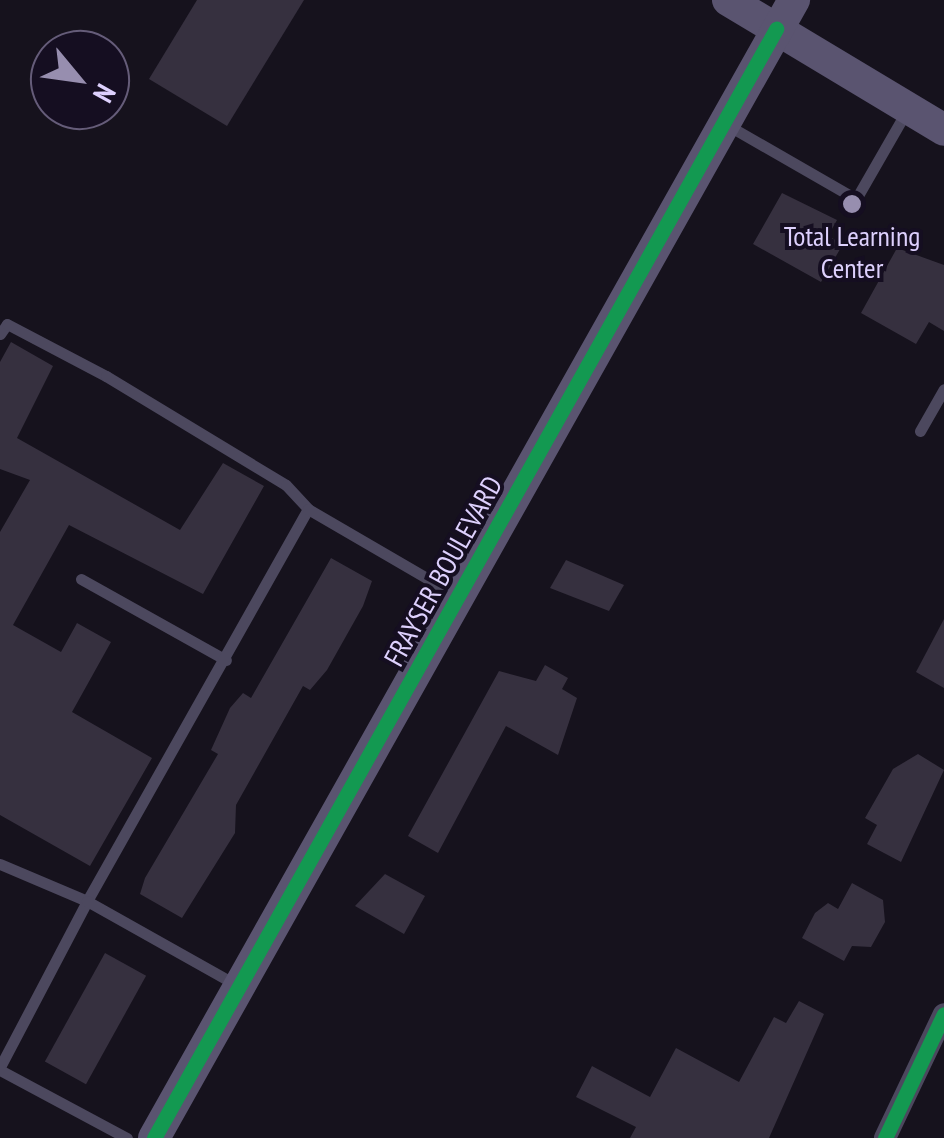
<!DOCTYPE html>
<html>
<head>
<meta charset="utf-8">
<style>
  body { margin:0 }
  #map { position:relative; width:944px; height:1138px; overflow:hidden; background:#16121d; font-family:"PT Sans Narrow",sans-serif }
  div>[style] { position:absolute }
  .building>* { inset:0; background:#36303f; transform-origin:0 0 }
  .service>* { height:11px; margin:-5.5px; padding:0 5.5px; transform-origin:5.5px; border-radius:5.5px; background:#4c485e }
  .minor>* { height:22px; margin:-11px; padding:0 11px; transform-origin:11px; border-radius:11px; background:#4c485e }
  .secondary>* { height:32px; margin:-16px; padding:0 16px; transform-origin:16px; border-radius:16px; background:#5a5470 }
  .cycleway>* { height:15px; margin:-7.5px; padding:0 7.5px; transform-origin:7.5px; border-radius:7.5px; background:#139951 }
  .dots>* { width:28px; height:28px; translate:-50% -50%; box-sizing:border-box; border:5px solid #150e21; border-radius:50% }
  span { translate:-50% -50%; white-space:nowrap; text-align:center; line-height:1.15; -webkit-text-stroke:8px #150e21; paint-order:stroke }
  .poi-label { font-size:28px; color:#ddd0fd }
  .street-label { font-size:28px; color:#ddd0fd }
  .north { position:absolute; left:30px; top:30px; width:100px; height:100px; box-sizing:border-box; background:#150e21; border:2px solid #655c79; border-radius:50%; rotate:119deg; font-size:28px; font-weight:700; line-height:40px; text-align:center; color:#ddd0fd }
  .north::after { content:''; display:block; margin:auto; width:35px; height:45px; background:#978eaf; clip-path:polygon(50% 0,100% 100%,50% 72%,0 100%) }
</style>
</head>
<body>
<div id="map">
  <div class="building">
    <i style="clip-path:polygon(197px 0,304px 0,227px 126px,149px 79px)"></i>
    <i style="clip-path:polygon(782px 193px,837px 220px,828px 236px,843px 244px,821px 282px,753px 244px)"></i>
    <i style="clip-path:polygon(897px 248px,944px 265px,944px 331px,929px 322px,916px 344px,861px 313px)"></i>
    <i style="clip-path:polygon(11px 342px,53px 366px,17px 438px,180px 530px,223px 463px,264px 486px,203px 594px,69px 525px,13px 625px,61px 652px,77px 623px,111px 642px,72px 712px,152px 758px,90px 866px,0 815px,0 532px,30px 480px,0 469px,0 362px)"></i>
    <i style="clip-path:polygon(331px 558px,372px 581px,363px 606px,327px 670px,310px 690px,303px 686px,236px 805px,235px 833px,182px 918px,140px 894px,145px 878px,218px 754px,211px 750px,230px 708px,243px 693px,251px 698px)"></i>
    <i style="clip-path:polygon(566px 560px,624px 585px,609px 611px,550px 588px)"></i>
    <i style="clip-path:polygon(944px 619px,944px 688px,916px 672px)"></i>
    <i style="clip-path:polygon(545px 665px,568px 678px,562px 689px,577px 698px,558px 755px,506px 726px,438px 853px,408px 836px,499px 671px,536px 681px)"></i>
    <i style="clip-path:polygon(918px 754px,944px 770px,901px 862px,867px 844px,877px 825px,865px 818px,893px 769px)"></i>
    <i style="clip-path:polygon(385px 874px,425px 896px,404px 934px,355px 906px)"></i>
    <i style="clip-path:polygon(852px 883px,883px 900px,885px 922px,871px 947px,852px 946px,844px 961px,802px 938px,815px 913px,828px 903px,838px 909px)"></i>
    <i style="left:105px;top:953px;width:47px;height:124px;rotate:29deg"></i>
    <i style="clip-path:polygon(799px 1001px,824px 1014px,769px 1138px,630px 1138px,636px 1127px,576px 1097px,592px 1066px,650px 1097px,676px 1048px,739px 1082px,774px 1017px,786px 1023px)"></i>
  </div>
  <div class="service">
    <i style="left:729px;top:126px;width:146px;rotate:29.9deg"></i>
    <i style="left:856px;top:199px;width:100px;rotate:-60.1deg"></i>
    <i style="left:0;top:334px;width:12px;rotate:-55deg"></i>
    <i style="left:7px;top:324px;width:112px;rotate:27.7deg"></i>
    <i style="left:106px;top:376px;width:210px;rotate:31.2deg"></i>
    <i style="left:286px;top:485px;width:33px;rotate:47deg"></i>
    <i style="left:920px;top:431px;width:48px;rotate:-60.3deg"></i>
    <i style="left:81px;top:579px;width:166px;rotate:29.2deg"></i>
    <i style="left:0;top:864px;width:95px;rotate:23deg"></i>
    <i style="left:87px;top:901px;width:450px;rotate:-60.6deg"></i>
    <i style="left:308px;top:509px;width:169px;rotate:30.2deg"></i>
    <i style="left:0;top:1067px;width:187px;rotate:-62.3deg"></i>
    <i style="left:87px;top:901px;width:170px;rotate:29.3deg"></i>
    <i style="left:0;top:1070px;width:144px;rotate:28.2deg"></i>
  </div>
  <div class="minor">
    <i style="left:885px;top:1138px;width:137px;rotate:-64.6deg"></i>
  </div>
  <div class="secondary">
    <i style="left:728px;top:0;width:252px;rotate:31deg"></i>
    <i style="left:154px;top:1138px;width:1306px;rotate:-60.65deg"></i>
  </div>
  <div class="cycleway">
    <i style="left:154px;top:1138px;width:1272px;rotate:-60.71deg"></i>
    <i style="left:885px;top:1138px;width:137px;rotate:-64.6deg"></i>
  </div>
  <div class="dots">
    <i style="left:852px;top:204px;background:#978eaf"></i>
  </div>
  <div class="poi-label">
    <span style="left:852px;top:252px">Total Learning<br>Center</span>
  </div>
  <div class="street-label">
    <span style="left:443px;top:571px;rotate:-61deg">FRAYSER BOULEVARD</span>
  </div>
  <div class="north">N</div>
</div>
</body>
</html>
